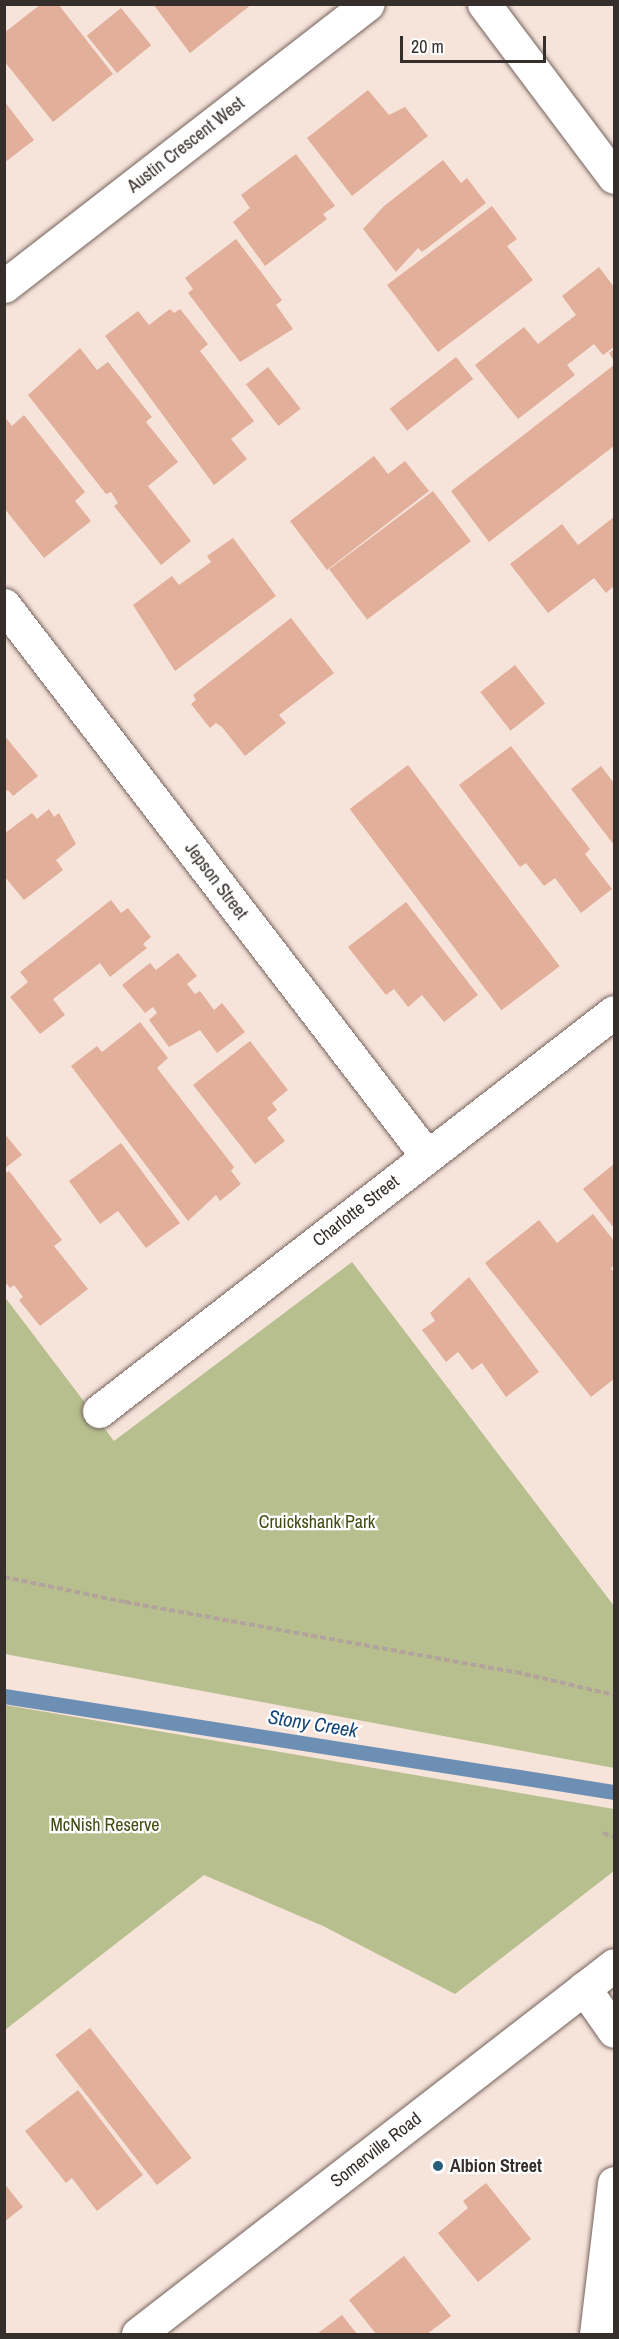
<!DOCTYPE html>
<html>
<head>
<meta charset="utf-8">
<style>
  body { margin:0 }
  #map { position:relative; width:619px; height:2339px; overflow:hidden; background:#f6e3da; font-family:"Archivo Narrow",sans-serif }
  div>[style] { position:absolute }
  .green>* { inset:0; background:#b6bf8d }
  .stream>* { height:15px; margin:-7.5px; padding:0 7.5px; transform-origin:7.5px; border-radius:7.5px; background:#6e8fb4 }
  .building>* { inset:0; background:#e2af9a; transform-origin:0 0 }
  .path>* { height:4px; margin-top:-2px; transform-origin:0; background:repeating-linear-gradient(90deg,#b2a39c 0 6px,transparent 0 9px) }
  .roads { filter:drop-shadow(0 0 2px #74635c) drop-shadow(0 0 2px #74635c) }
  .minor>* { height:33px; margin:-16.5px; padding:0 16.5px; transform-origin:16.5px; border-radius:16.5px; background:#fff }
  .tertiary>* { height:33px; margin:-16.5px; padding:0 16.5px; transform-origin:16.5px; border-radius:16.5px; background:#fff }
  .secondary>* { height:33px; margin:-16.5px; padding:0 16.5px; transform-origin:16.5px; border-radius:16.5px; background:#fff }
  .dots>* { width:16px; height:16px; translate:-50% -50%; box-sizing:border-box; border:3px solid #fff; border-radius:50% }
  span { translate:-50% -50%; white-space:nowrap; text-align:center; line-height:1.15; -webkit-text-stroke:4.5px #fff; paint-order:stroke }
  .street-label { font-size:18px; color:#362e2b }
  .park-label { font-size:18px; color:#444a11 }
  .poi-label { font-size:18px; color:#362e2b; font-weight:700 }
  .left { translate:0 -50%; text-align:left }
  .water-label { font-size:20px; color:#154676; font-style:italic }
  .frame { position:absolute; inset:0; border:6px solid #362e2b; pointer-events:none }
  .scale { position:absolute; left:400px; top:36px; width:146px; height:27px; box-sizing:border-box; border:3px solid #362e2b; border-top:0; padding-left:8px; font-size:18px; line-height:21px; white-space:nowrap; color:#362e2b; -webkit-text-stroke:4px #fff; paint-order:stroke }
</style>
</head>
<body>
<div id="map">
  <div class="green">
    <i style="clip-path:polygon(352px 1262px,614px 1606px,614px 1768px,5px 1654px,4px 1296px,114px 1441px)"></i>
    <i style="clip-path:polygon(5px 1705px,614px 1809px,614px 1871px,455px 1994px,323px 1926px,204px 1875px,5px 2030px)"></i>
  </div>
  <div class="stream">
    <i style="left:4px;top:1696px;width:618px;rotate:8.94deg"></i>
  </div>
  <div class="building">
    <i style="clip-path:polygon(41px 4px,58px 4px,113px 74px,53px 122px,4px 61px,4px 33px)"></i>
    <i style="clip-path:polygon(153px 4px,252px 4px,190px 53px)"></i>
    <i style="left:121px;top:8px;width:48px;height:44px;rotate:51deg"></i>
    <i style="clip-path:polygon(368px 90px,389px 115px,405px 107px,428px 136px,352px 196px,307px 138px)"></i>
    <i style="clip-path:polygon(4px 101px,34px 140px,4px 163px)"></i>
    <i style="clip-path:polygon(296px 154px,335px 206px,323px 214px,327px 219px,265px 266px,233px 222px,250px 208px,241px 195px)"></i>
    <i style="clip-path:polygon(443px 160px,461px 183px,467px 178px,486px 203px,422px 252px,418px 248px,396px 272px,363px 229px,384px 206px)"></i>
    <i style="clip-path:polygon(492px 206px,517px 239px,507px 246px,533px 280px,438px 352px,387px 285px)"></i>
    <i style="clip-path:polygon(236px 239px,282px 300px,276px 305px,293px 329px,240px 362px,188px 293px,193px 289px,185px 278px)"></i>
    <i style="clip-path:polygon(599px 267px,614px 287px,614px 347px,603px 355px,594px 344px,567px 365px,575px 375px,518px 419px,475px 365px,524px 327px,538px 344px,576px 315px,562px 296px)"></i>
    <i style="clip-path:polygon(170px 309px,174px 313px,180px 309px,208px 344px,200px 351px,254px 421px,231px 439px,247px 459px,214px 485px,105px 336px,138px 311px,149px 325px)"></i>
    <i style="clip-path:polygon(80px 348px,97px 370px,108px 362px,152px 417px,146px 422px,178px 462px,148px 486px,191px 541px,161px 565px,114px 506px,118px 503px,111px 492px,106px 494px,28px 395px)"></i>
    <i style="clip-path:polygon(614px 349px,614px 361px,609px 353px)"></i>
    <i style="left:456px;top:357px;width:28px;height:84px;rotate:52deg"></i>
    <i style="clip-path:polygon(614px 365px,614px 446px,489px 542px,451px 491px)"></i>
    <i style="left:268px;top:367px;width:53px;height:28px;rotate:52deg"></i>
    <i style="clip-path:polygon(24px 415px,85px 492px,75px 501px,91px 521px,44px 558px,4px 508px,4px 416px,12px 426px)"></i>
    <i style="clip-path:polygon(374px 456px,388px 474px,405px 461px,429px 491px,327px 570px,290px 521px)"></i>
    <i style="left:433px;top:491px;width:63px;height:130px;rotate:53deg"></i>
    <i style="clip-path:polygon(614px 517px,614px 586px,606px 593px,594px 578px,548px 613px,510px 564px,562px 524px,578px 545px)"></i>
    <i style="clip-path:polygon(233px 538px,276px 596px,175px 671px,133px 605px,172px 576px,179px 585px,211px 562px,207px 556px)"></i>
    <i style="clip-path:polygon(291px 618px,334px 673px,279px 715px,286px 723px,245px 756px,222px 727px,216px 723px,210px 728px,191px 704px,196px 700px,193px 695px)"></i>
    <i style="left:515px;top:665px;width:49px;height:44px;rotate:52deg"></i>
    <i style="clip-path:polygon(4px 735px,38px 776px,13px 796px,8px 790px,4px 792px)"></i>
    <i style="clip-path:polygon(511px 746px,590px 849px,585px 854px,612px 889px,581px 913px,555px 878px,544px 886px,526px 863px,520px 867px,459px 785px)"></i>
    <i style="left:408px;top:765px;width:252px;height:73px;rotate:53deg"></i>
    <i style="clip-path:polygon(601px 766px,614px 783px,614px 845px,571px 789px)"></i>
    <i style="clip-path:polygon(49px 809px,54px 817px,59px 813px,76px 844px,56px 860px,63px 870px,24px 900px,5px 877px,5px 833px,32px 813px,37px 819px)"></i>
    <i style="clip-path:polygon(111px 900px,121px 913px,128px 908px,151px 937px,143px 944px,147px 948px,110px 977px,100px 963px,53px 999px,65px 1015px,40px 1034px,10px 997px,28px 982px,20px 972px)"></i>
    <i style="clip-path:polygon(406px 902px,478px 995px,444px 1022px,422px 995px,408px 1007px,394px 989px,386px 995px,348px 947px)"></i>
    <i style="clip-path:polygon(178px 953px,197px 976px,187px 984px,195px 994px,200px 991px,214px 1010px,222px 1003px,245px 1032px,217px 1053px,200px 1030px,169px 1047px,149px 1020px,157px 1013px,153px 1007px,145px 1013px,122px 985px,150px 963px,156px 970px)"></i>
    <i style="clip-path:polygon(140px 1022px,168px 1058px,157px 1068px,234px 1167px,231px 1171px,241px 1184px,220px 1201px,216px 1195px,188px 1221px,71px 1066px,97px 1046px,102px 1052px)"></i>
    <i style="clip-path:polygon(250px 1041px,288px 1090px,272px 1103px,277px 1110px,267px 1118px,285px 1141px,255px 1164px,193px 1085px)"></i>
    <i style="clip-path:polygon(4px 1133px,22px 1155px,4px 1169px)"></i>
    <i style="clip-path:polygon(121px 1143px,180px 1223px,146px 1248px,118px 1211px,100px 1224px,69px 1181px)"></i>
    <i style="clip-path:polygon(614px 1164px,614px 1228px,583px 1189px)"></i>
    <i style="clip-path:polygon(9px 1171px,62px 1240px,54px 1246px,88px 1289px,40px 1326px,19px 1300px,23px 1297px,14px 1285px,10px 1288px,4px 1281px,4px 1174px)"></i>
    <i style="clip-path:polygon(593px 1214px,614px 1241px,614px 1265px,611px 1268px,614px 1273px,614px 1379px,591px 1397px,485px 1263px,539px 1220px,557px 1243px)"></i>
    <i style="clip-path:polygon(469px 1277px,539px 1372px,506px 1397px,482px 1363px,472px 1370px,458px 1352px,446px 1362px,422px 1330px,435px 1321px,430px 1313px)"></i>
    <i style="left:90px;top:2028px;width:165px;height:44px;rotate:52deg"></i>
    <i style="clip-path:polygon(78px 2090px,143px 2175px,97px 2211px,72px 2178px,66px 2183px,25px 2131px)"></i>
    <i style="clip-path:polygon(4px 2183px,23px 2207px,4px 2222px)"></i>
    <i style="clip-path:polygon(486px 2183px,531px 2239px,478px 2282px,438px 2233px,468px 2208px,463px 2201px)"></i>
    <i style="clip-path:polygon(404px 2256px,451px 2316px,427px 2334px,376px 2334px,349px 2300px)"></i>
    <i style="clip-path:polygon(342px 2315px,357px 2334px,317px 2334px)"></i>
  </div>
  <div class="path">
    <i style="left:4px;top:1577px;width:124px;rotate:11.7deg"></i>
    <i style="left:125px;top:1602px;width:397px;rotate:10.2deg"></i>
    <i style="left:516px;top:1672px;width:101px;rotate:13.2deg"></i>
    <i style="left:603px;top:1833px;width:12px;rotate:20deg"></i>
  </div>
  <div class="roads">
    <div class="minor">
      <i style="left:4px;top:286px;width:460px;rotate:-37.8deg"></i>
      <i style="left:4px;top:605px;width:695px;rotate:52.49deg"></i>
      <i style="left:99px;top:1411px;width:651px;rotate:-37.77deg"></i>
      <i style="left:584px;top:1988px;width:52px;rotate:55.1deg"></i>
      <i style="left:596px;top:2334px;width:152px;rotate:-83.2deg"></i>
    </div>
    <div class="tertiary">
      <i style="left:484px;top:4px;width:216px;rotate:53.1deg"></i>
    </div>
    <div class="secondary">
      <i style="left:138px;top:2334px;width:602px;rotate:-37.78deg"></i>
    </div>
  </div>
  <div class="dots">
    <i style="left:438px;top:2166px;background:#2a5e7a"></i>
  </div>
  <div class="street-label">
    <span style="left:186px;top:145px;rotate:-38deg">Austin Crescent West</span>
    <span style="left:216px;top:881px;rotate:53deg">Jepson Street</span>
    <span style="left:356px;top:1211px;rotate:-38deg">Charlotte Street</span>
    <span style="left:376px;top:2150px;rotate:-38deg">Somerville Road</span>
  </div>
  <div class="park-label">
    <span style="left:317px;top:1522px">Cruickshank Park</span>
    <span style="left:105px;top:1825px">McNish Reserve</span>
  </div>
  <div class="poi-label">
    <span class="left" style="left:450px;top:2166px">Albion Street</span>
  </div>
  <div class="water-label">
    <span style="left:313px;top:1723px;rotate:9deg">Stony Creek</span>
  </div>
  <div class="frame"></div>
  <div class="scale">20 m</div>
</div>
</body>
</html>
